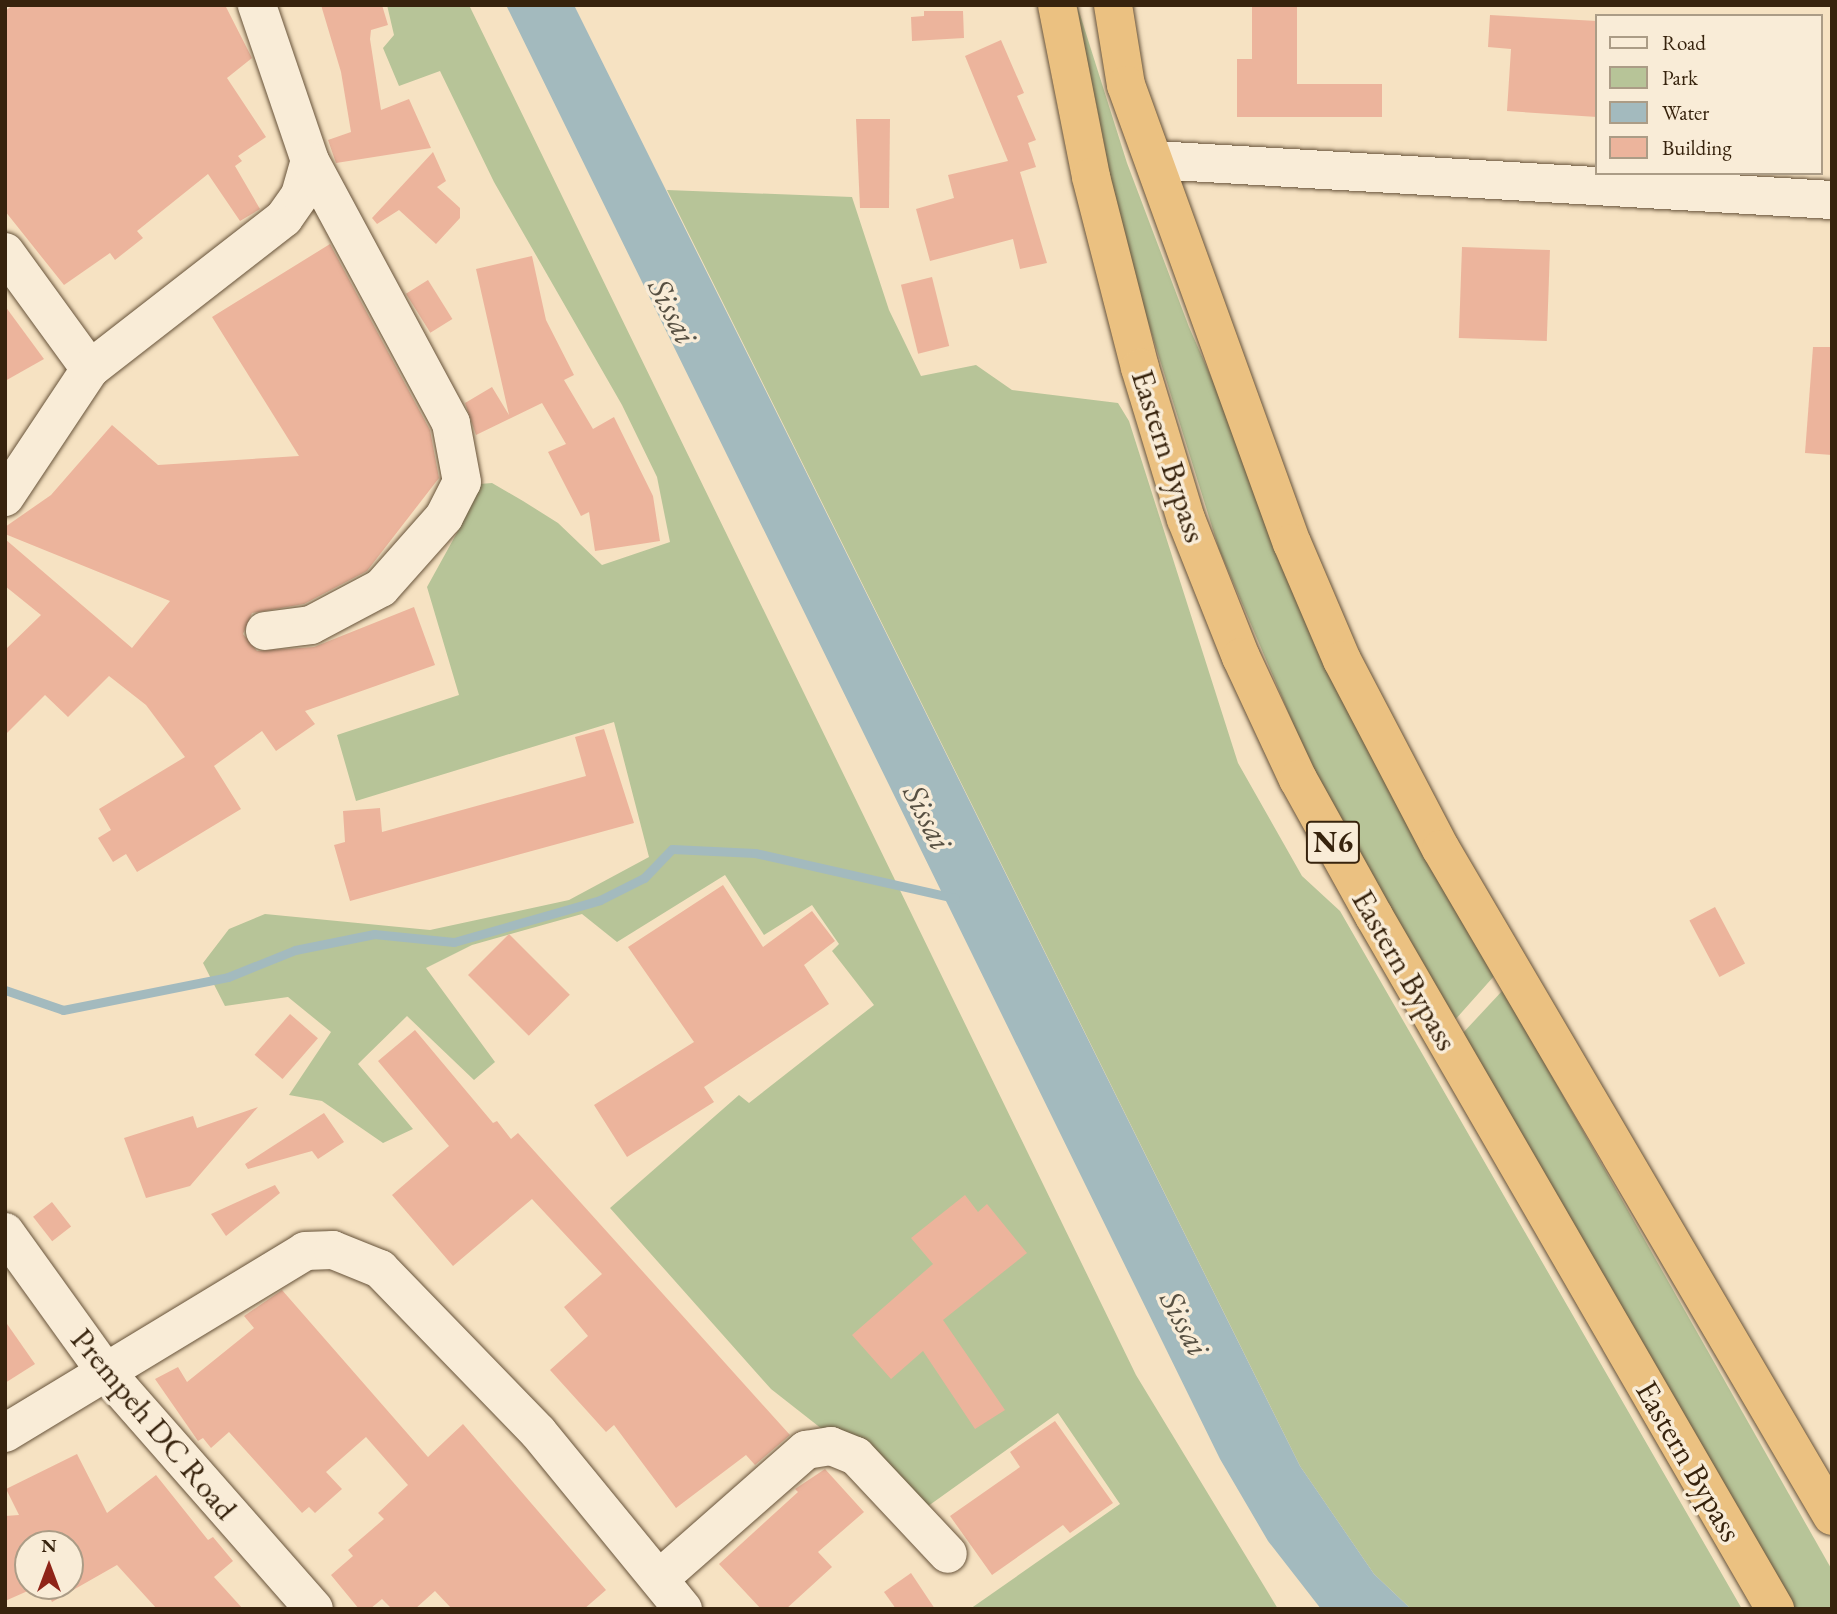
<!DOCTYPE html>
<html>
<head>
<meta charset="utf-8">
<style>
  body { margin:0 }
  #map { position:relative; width:1837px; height:1614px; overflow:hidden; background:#f6e2c2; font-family:"EB Garamond",serif }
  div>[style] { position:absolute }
  .green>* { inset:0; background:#b7c498 }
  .water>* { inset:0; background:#a3babe }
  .stream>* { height:9px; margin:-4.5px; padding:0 4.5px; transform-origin:4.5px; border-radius:4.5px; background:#a3babe }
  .building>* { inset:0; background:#ecb49c; transform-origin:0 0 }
  .roads { filter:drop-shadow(0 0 2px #67533a) drop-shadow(0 0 2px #67533a) }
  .minor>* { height:38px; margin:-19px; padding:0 19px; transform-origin:19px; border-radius:19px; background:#f9ecd7 }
  .highway>* { height:38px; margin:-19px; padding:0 19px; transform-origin:19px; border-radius:19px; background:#ebc181 }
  span { translate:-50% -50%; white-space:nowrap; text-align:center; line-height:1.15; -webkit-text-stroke:7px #f9ecd7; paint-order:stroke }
  .shield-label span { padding:2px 5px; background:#f9ecd7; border:2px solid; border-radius:5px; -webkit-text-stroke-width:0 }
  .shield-label { font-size:30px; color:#37230d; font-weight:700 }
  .street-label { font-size:32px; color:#37230d }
  .water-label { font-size:33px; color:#575042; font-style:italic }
  .frame { position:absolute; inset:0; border:7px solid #37230d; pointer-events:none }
  .legend { position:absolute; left:1595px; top:14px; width:228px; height:161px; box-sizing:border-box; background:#f9ecd7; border:2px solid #ab9c86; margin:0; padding:9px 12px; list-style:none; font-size:21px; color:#37230d }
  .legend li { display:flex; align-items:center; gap:14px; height:35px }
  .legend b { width:35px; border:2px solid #ab9c86 }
  .north { position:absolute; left:14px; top:1530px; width:70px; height:70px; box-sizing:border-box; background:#f9ecd7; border:2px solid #ab9c86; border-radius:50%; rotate:0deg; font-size:19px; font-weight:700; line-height:28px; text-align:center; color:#37230d }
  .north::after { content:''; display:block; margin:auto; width:24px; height:32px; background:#8f2418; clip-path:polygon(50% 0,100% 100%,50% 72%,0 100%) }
</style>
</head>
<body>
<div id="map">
  <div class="green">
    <i style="clip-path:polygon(387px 5px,469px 5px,1136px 1375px,1278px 1609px,970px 1609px,1120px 1504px,1058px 1413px,924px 1509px,771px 1389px,610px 1208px,739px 1095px,749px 1103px,874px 1005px,832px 951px,839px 944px,812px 905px,764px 935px,725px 875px,617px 942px,582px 914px,472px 945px,426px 968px,495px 1062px,474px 1080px,407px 1016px,358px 1064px,413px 1129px,383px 1143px,322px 1101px,289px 1095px,331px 1032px,288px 997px,225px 1006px,203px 963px,229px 929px,265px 914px,430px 930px,569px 900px,649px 857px,614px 722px,356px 801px,337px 735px,459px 695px,427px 587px,459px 529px,467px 485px,492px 483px,523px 501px,558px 523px,602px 565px,670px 542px,657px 477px,622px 405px,494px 182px,440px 71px,399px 86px,383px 48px,394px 35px)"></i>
    <i style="clip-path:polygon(1077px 5px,1127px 163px,1189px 327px,1423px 856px,1495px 975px,1454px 1021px,1312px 768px,1219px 549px,1109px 197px)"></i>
    <i style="clip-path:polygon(667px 190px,852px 197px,889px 310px,921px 376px,976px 365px,1012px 390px,1118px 403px,1129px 421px,1238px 763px,1302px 876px,1340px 911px,1742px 1609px,1411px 1609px,1374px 1574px,1300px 1466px)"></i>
    <i style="clip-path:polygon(1503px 990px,1832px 1570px,1832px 1609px,1792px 1609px,1462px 1034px)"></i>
  </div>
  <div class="water">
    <i style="clip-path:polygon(506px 5px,574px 5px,1300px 1466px,1374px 1574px,1411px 1609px,1321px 1609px,1268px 1541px,1220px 1459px)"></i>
  </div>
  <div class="stream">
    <i style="left:5px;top:990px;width:61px;rotate:19deg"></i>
    <i style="left:63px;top:1010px;width:168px;rotate:-11.3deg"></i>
    <i style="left:228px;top:977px;width:72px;rotate:-21.9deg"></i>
    <i style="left:295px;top:950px;width:81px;rotate:-11.4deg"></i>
    <i style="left:374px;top:934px;width:80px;rotate:5.7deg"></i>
    <i style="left:454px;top:942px;width:152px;rotate:-16deg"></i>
    <i style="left:600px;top:900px;width:49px;rotate:-26.6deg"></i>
    <i style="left:644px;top:878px;width:40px;rotate:-46deg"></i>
    <i style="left:672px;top:849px;width:83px;rotate:2.8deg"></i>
    <i style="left:755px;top:853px;width:205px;rotate:12.7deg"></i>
  </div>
  <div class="building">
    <i style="clip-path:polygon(13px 5px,225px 5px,252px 58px,227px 78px,266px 137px,238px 156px,242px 161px,235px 166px,260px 209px,240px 221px,208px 174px,137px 231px,143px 238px,115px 260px,110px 253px,64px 285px,5px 211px,5px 11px)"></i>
    <i style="clip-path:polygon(321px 5px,382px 5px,388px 25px,371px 30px,370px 39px,381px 110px,409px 99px,431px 148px,336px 163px,328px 140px,351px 132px,341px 72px)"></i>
    <i style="clip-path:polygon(1252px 5px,1297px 5px,1297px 84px,1382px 84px,1382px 117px,1237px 117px,1237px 59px,1252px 59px)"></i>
    <i style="clip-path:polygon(924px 11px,963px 11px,964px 38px,912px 41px,911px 17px,924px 16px)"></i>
    <i style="clip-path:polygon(1490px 15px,1597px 21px,1597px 117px,1507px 111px,1511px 49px,1488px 47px)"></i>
    <i style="clip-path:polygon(1001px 40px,1024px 93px,1017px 96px,1036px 140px,1028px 143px,1036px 167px,1020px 172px,1047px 263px,1020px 269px,1013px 239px,930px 261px,916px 209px,954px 198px,948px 175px,1008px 161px,965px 56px)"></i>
    <i style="clip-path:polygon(856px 119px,890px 119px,889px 208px,860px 208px)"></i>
    <i style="clip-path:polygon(433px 152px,446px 181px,437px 187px,460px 208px,460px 218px,436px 244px,399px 210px,377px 224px,372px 218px)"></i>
    <i style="clip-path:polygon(330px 244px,430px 430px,439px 478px,367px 571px,304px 604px,252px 613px,243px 634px,257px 651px,314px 647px,414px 607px,435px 665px,305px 711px,315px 724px,276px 751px,262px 731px,214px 766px,241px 809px,137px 872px,126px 854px,113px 862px,98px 838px,111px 830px,99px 809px,185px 757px,146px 705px,109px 676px,68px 717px,45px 695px,5px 735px,5px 650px,41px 615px,5px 586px,5px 539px,132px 648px,170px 601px,5px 534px,5px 527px,51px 495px,112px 425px,158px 465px,299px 456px,212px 317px)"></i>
    <i style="left:1462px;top:247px;width:88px;height:91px;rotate:2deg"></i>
    <i style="clip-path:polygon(532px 256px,546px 320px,574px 375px,564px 380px,593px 429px,614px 417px,653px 496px,660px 541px,595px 551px,589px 512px,581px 516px,548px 452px,566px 444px,542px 403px,476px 435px,465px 403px,492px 387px,509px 415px,476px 269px)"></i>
    <i style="left:932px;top:277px;width:71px;height:32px;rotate:76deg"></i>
    <i style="left:428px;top:280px;width:46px;height:26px;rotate:58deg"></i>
    <i style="clip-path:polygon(5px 306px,44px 359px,5px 381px)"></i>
    <i style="clip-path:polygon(1813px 347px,1832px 347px,1832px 455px,1805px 453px)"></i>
    <i style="clip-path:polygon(604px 729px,634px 823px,350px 901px,334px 845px,345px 842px,343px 811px,380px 808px,382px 832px,586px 776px,575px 737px)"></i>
    <i style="clip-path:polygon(723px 885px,763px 947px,812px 911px,835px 941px,804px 965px,829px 1004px,704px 1087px,714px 1102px,627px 1157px,594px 1105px,694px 1042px,628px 947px)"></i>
    <i style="left:1715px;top:907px;width:64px;height:29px;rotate:62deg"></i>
    <i style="left:509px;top:934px;width:86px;height:58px;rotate:45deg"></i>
    <i style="left:290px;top:1014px;width:37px;height:54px;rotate:41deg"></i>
    <i style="clip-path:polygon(415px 1030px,493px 1123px,497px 1121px,511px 1139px,518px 1133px,790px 1435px,755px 1465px,746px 1455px,676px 1508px,614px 1425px,606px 1432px,550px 1370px,588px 1336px,564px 1307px,602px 1274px,532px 1199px,453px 1266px,392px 1195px,449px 1146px,378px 1061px)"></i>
    <i style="clip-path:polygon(258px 1107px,190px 1186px,146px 1198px,124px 1138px,193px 1116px,197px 1128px)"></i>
    <i style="clip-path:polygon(324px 1113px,344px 1142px,318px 1159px,312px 1151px,248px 1169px,245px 1164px)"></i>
    <i style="clip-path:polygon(275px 1185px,280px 1193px,226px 1236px,211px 1214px)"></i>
    <i style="clip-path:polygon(965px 1195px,978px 1212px,987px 1204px,1027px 1253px,943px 1320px,1005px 1410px,975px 1429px,923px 1351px,891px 1379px,852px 1335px,933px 1264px,911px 1238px)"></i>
    <i style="left:52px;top:1202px;width:31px;height:24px;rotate:52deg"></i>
    <i style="clip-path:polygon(282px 1290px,428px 1457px,463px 1424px,606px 1590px,584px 1609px,452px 1609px,435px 1591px,415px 1609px,392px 1609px,382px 1599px,370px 1609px,359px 1609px,331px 1575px,353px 1556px,348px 1550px,384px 1519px,378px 1513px,408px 1485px,366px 1437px,326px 1472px,342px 1489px,315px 1513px,309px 1507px,302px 1513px,229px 1432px,211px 1448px,203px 1438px,198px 1441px,155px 1379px,178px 1367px,187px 1382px,254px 1328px,244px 1316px)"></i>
    <i style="clip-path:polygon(5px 1321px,35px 1364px,5px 1383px)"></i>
    <i style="clip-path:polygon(1055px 1421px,1113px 1503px,1070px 1533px,1063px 1525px,992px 1575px,950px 1516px,1020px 1467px,1010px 1452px)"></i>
    <i style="clip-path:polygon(77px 1454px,107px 1513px,156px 1475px,208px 1540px,213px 1537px,233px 1561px,214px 1577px,243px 1609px,157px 1609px,117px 1565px,52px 1602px,44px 1586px,70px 1586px,70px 1544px,28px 1544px,28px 1586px,39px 1586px,5px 1601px,5px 1516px,19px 1515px,6px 1489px)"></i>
    <i style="clip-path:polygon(825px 1469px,864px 1512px,818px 1552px,832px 1567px,786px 1609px,761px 1609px,719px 1564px,798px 1492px,795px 1489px)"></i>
    <i style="clip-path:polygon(911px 1573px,935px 1609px,896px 1609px,884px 1592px)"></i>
  </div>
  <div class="roads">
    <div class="minor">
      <i style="left:1155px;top:160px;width:678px;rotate:3.38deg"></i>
      <i style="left:5px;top:252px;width:145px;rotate:54deg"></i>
      <i style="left:5px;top:497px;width:154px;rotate:-56.4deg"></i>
      <i style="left:90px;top:369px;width:246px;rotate:-37.9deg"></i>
      <i style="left:284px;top:218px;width:28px;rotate:-55deg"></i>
      <i style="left:300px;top:195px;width:35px;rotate:-74deg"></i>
      <i style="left:310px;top:161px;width:165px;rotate:-108.8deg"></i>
      <i style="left:265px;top:631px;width:46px;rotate:-7.4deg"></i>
      <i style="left:311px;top:625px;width:79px;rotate:-27.9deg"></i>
      <i style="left:381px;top:588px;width:95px;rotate:-48.4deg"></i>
      <i style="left:444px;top:517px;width:39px;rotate:-63deg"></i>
      <i style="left:462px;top:482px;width:60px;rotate:-100.6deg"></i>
      <i style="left:451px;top:423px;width:298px;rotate:-118.3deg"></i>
      <i style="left:5px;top:1232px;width:170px;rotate:54.3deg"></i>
      <i style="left:104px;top:1370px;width:318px;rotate:48.7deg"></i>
      <i style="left:5px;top:1433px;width:351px;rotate:-31.2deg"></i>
      <i style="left:305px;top:1251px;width:28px;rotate:-2deg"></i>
      <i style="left:333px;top:1250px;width:51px;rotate:22deg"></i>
      <i style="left:380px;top:1269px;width:227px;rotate:45.9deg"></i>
      <i style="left:538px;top:1432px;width:229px;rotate:50.7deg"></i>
      <i style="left:659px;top:1579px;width:196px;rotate:-41.3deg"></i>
      <i style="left:806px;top:1450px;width:25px;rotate:-9deg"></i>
      <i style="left:831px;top:1446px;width:27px;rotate:22deg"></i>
      <i style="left:856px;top:1456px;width:134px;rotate:46.8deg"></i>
    </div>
    <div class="highway">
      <i style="left:1057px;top:5px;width:175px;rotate:78.8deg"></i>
      <i style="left:1091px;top:177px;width:197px;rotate:75.6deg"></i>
      <i style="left:1140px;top:368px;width:158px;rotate:73.1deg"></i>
      <i style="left:1186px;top:519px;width:149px;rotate:68.3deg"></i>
      <i style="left:1241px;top:657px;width:135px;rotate:65deg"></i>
      <i style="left:1298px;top:779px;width:157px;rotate:61deg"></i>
      <i style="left:1374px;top:916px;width:801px;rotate:59.94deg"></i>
      <i style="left:1113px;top:5px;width:81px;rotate:80.8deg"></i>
      <i style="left:1126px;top:85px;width:487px;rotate:70.1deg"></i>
      <i style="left:1292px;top:543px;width:127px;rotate:66.9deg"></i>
      <i style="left:1342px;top:660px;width:213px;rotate:62.4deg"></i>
      <i style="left:1441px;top:849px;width:773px;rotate:59.62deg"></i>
    </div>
  </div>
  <div class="shield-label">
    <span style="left:1333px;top:842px">N6</span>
  </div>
  <div class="street-label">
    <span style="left:1169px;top:456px;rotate:72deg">Eastern Bypass</span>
    <span style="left:1405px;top:970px;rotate:60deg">Eastern Bypass</span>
    <span style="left:154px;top:1424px;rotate:50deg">Prempeh DC Road</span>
    <span style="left:1689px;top:1461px;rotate:60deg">Eastern Bypass</span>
  </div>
  <div class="water-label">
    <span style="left:673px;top:311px;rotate:63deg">Sissai</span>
    <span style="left:928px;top:817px;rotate:63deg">Sissai</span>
    <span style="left:1185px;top:1323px;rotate:62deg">Sissai</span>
  </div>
  <div class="frame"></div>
  <ul class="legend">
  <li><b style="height:9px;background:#f9ecd7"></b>Road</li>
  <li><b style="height:19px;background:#b7c498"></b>Park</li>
  <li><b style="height:19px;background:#a3babe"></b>Water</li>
  <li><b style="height:19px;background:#ecb49c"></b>Building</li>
  </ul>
  <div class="north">N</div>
</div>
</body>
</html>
